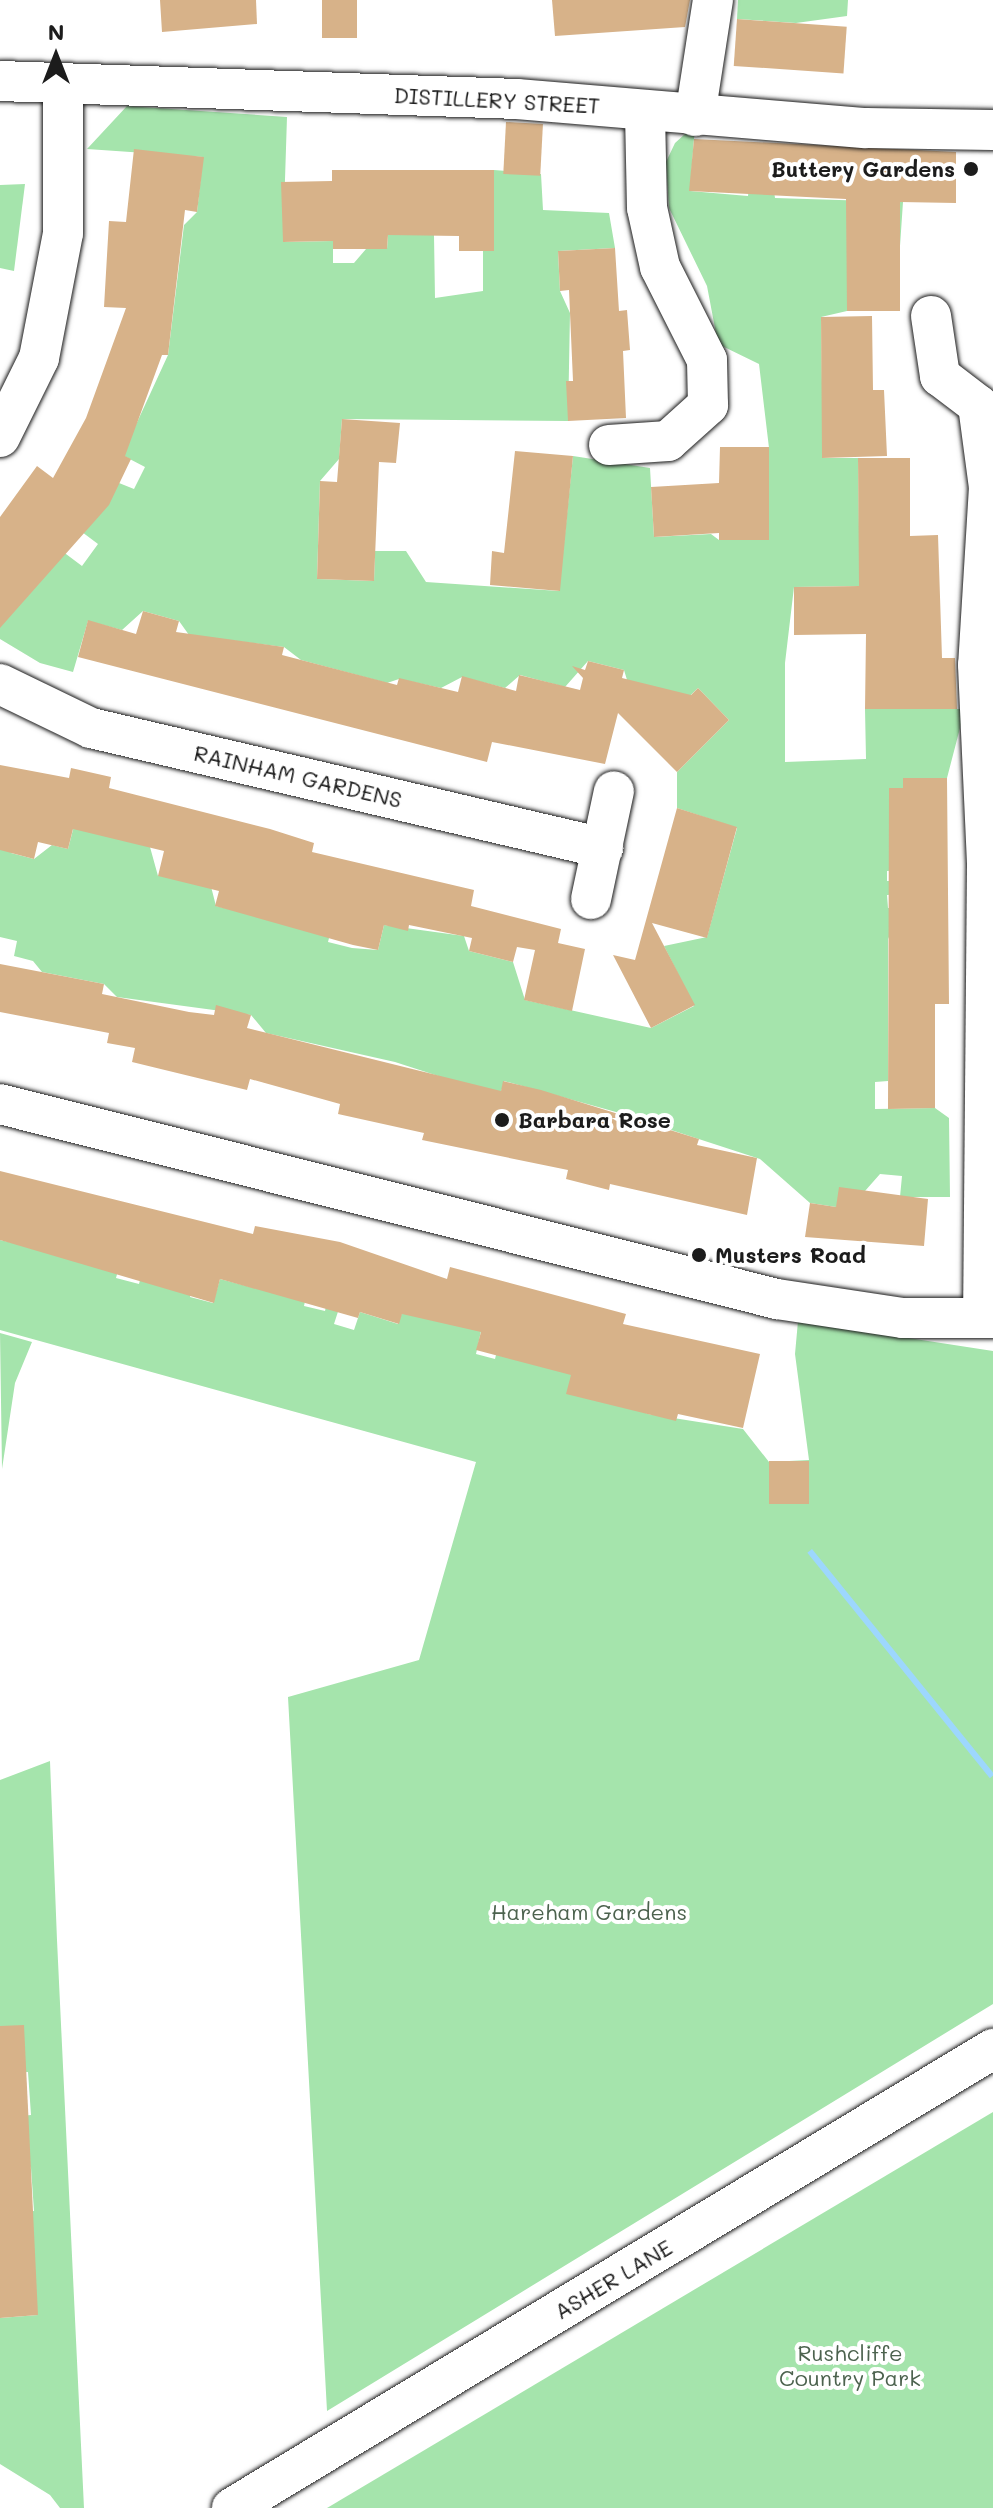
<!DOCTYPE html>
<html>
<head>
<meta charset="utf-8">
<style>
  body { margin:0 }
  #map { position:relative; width:993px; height:2508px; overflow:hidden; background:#fff; font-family:Mali,sans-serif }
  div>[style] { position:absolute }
  .green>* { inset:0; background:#a5e4ac }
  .water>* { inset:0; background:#9dd7fd; transform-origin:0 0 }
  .building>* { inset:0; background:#d7b289; transform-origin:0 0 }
  .roads { filter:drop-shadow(0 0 2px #1c1c1c) drop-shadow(0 0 2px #1c1c1c) }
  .minor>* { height:40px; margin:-20px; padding:0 20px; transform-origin:20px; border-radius:20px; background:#fff }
  .dots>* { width:22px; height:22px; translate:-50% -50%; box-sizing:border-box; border:4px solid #fff; border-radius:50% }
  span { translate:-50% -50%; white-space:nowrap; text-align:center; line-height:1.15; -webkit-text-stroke:8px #fff; paint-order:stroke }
  .street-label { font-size:22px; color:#1c1c1c }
  .poi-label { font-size:22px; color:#1c1c1c; font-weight:700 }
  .right { translate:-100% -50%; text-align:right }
  .left { translate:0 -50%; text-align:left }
  .park-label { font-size:22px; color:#4c624e }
  .north { position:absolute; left:16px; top:16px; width:80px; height:80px; -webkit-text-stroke:6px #fff; paint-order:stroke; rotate:0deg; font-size:22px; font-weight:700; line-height:32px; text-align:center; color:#1c1c1c }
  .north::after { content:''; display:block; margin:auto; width:28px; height:36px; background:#1c1c1c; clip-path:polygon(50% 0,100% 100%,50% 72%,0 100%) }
</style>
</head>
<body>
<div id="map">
  <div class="green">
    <i style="clip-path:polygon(738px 0,848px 0,847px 16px,796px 23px,737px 19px)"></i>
    <i style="clip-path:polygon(127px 106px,287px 117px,283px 242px,333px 241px,333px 263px,354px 263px,366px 249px,387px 249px,388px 235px,434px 235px,435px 298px,483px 291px,483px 251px,494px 251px,494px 170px,541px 174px,543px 210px,609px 213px,615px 248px,558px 251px,560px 291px,570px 313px,568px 421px,342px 419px,339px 459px,320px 481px,317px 579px,374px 581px,375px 551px,406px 551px,426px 582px,559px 591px,573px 456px,650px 468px,654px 537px,711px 534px,719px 540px,769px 448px,759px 364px,718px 344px,707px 286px,669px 208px,666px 162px,675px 143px,695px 125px,690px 191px,748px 196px,751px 167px,771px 169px,775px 198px,903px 202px,900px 246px,847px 246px,847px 311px,821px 317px,822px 384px,836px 431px,822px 432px,823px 458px,858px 458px,859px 527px,887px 537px,861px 586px,794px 587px,785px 663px,785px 762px,866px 759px,865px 709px,965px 709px,947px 778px,904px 778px,903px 788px,889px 788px,903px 870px,887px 871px,887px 881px,905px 881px,905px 894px,887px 895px,888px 908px,903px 908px,888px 939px,888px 1081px,875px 1082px,875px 1109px,935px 1108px,949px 1118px,950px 1197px,900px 1197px,902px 1176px,880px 1174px,865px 1191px,836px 1207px,810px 1203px,760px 1159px,616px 1112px,504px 1081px,500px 1096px,395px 1062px,266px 1033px,251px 1015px,117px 997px,104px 984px,42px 972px,33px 961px,14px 956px,17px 941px,0 937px,0 795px,11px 853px,34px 859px,52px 845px,68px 849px,75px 822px,150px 847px,158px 876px,206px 867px,216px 906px,330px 934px,328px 942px,352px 948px,378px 950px,384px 925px,464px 936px,469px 951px,513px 962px,525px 1000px,651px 1028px,694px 1006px,664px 946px,707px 937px,737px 828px,677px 808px,677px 772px,729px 720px,698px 688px,645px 739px,624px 670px,588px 661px,565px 687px,520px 675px,505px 688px,462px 677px,441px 688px,399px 679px,387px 683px,301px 660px,284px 647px,189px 635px,179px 621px,143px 611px,122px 630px,88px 621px,73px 672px,40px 663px,0 639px,0 606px,62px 551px,82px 566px,98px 544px,74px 526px,119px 483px,134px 489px,145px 467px,122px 455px,168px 355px,184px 225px,197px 212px,203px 157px,87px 149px)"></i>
    <i style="clip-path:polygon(25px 184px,14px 271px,0 268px,0 185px)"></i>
    <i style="clip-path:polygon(0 1240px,35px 1248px,125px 1245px,116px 1278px,139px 1284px,146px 1257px,198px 1269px,190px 1297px,213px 1303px,220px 1279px,258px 1289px,309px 1282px,304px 1306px,325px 1311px,330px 1288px,344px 1293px,334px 1324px,354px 1330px,360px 1312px,398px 1324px,402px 1313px,481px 1331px,476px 1354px,495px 1359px,501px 1335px,648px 1414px,743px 1429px,769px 1462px,809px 1460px,795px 1354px,798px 1321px,993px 1351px,993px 2004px,327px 2411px,288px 1697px,419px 1660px,476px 1462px,0 1330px)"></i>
    <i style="clip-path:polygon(0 1333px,32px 1342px,15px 1383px,2px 1469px)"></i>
    <i style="clip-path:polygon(50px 1761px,57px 1940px,84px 2508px,60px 2508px,50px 2495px,0 2464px,0 2318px,38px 2315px,0 2274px,0 2214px,34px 2211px,31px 2168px,0 2118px,31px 2115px,28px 2072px,0 2074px,0 1780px)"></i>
    <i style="clip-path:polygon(993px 2112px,993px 2508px,327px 2508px)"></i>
  </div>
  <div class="water">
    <i style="left:812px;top:1549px;width:290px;height:6px;rotate:51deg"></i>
  </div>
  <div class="building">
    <i style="clip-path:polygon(160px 0,256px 0,257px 24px,162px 32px)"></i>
    <i style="left:322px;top:0;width:35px;height:38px"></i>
    <i style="clip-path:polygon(552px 0,690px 0,685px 27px,555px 36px)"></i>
    <i style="left:737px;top:19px;width:110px;height:47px;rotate:4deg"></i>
    <i style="left:506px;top:122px;width:37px;height:52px;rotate:3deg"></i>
    <i style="clip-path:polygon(694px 139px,956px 152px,956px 203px,900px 202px,900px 311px,847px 311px,846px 199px,689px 191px)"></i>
    <i style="clip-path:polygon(134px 149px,204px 157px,197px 212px,185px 210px,168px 355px,162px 355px,125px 456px,131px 459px,109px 505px,0 628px,0 517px,37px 466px,53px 478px,86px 418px,126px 308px,104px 307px,109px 221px,126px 222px)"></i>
    <i style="clip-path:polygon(332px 170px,494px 170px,494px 251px,459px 251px,459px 236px,388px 235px,387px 249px,333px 249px,333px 241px,283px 242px,281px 182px,332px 181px)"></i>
    <i style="clip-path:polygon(615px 248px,619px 311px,627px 310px,630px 350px,623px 351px,626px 418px,568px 421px,566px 381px,573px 381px,569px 290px,560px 291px,558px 251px)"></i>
    <i style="clip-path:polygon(872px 316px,873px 390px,884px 390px,887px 456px,822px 458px,821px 317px)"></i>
    <i style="clip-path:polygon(342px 419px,400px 423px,396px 463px,379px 462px,374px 581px,317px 579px,320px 481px,337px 482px)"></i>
    <i style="clip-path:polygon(720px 447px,769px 447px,769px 540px,719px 540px,719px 533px,654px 537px,651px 487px,719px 483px)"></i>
    <i style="clip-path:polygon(515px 451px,573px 456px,560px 591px,490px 585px,492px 551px,504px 553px)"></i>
    <i style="clip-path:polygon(858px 458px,910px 458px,910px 536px,938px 535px,942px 658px,955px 658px,957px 709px,865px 709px,866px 634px,794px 635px,794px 587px,859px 586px)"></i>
    <i style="clip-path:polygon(143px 611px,179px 621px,176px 632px,284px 647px,282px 655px,397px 685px,399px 678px,458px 692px,462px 676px,516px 691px,519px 675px,580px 690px,583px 678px,572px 666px,585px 670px,588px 661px,624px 670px,622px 678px,691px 695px,698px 688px,729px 720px,677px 772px,618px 713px,605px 764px,492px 742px,487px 762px,78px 657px,88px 620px,136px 634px)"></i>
    <i style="clip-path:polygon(0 765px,69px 778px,71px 768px,111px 777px,109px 788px,270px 829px,314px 843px,312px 852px,474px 890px,471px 906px,561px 929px,558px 943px,585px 949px,572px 1011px,524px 1000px,535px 950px,517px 947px,513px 962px,469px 951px,472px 938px,409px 925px,408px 931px,384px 925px,378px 950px,353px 945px,215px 906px,219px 891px,158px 876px,164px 851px,73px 829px,68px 849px,38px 842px,34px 859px,0 850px)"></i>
    <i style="clip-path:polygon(903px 778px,947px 778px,949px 1004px,935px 1004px,935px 1108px,888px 1109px,889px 788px,903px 788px)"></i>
    <i style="clip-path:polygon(677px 808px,737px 827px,707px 938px,652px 923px,695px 1005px,651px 1028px,613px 955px,635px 960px)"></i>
    <i style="clip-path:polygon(0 964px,104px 984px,102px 994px,189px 1012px,214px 1015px,216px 1005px,251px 1015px,247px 1028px,501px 1091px,503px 1081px,541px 1090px,699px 1139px,697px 1145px,757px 1158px,747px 1215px,610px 1184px,609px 1190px,566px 1179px,568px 1170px,422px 1140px,424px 1133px,338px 1114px,340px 1104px,250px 1079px,247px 1090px,132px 1062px,135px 1048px,107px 1043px,109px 1033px,0 1012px)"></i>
    <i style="clip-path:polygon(0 1171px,253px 1234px,255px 1226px,340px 1242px,447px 1279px,450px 1267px,626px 1314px,623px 1324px,760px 1354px,743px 1428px,678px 1414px,676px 1421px,566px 1394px,571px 1375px,476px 1350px,481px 1332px,402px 1314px,399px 1324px,360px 1312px,358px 1318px,220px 1279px,214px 1303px,0 1240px)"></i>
    <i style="clip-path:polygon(839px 1187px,928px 1199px,924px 1246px,805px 1237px,810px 1203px,836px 1207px)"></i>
    <i style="left:809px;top:1461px;width:43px;height:40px;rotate:90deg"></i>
    <i style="clip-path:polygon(24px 2025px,38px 2315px,0 2318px,0 2026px)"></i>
  </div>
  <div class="roads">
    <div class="minor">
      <i style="left:0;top:81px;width:517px;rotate:1.99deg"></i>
      <i style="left:517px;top:99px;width:350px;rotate:4.8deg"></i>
      <i style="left:866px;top:128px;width:127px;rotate:0.9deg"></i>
      <i style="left:695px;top:116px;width:117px;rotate:-81.2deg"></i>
      <i style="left:931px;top:316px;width:61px;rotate:81.5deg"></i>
      <i style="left:940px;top:376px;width:48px;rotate:37.3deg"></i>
      <i style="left:978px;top:405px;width:83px;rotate:82.4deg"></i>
      <i style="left:989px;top:487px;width:178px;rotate:93.5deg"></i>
      <i style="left:978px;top:665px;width:200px;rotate:87.4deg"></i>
      <i style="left:987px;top:865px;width:452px;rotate:90.5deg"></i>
      <i style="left:0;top:437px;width:88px;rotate:-63.7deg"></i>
      <i style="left:39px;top:358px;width:127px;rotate:-79.1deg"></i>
      <i style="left:63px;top:233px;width:149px;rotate:-90deg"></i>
      <i style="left:609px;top:445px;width:59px;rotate:-3.9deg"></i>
      <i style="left:668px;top:441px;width:54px;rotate:-42deg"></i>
      <i style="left:708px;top:405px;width:45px;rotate:-91.3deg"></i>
      <i style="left:707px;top:360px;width:104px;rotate:-116.8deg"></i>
      <i style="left:660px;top:267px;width:60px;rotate:-102.4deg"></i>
      <i style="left:647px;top:208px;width:98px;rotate:-91.2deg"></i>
      <i style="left:0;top:684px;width:101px;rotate:25.8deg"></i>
      <i style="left:91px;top:728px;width:526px;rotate:13.19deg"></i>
      <i style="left:591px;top:899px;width:110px;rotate:-78deg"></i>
      <i style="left:0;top:1104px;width:801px;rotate:14.09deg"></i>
      <i style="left:777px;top:1299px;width:127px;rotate:8.6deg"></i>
      <i style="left:903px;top:1318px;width:90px"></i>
      <i style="left:232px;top:2508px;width:889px;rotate:-31.1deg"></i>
    </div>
  </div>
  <div class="dots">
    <i style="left:971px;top:169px;background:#1c1c1c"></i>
    <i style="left:502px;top:1120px;background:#1c1c1c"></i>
    <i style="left:699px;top:1255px;background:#1c1c1c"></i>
  </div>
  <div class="street-label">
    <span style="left:497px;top:100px;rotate:3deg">DISTILLERY STREET</span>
    <span style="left:298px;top:776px;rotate:13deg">RAINHAM GARDENS</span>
    <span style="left:613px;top:2279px;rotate:-31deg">ASHER LANE</span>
  </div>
  <div class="poi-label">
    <span class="right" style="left:955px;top:169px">Buttery Gardens</span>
    <span class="left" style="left:518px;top:1120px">Barbara Rose</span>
    <span class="left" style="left:715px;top:1255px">Musters Road</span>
  </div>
  <div class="park-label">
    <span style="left:589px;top:1912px">Hareham Gardens</span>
    <span style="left:850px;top:2365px">Rushcliffe<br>Country Park</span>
  </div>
  <div class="north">N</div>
</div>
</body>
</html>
